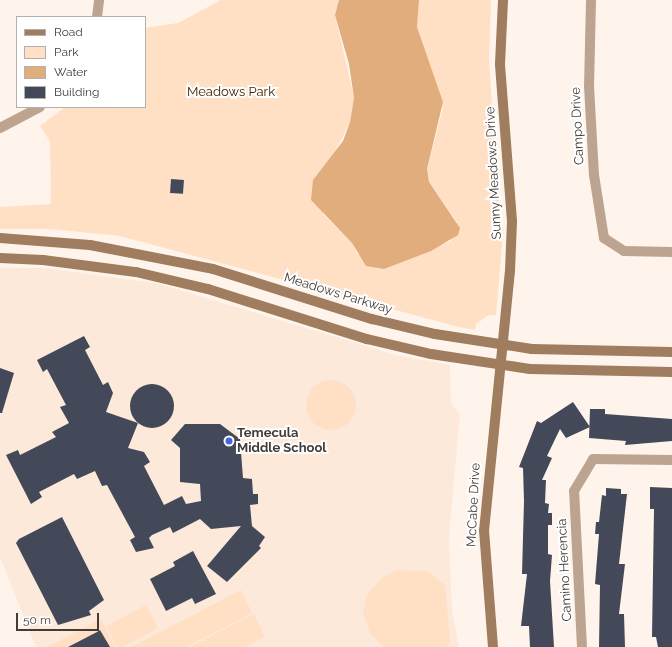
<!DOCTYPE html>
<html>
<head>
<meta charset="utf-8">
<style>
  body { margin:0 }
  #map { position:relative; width:672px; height:647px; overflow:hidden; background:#fef4eb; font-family:Raleway,sans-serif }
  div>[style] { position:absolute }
  .built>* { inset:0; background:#fce9da }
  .green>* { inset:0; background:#ffe0c5; transform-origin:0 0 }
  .round { border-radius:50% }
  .water>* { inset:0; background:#e2ad7d }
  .building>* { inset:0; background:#434958; transform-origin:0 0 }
  .street>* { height:10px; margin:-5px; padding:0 5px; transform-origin:5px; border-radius:5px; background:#bca490 }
  .secondary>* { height:10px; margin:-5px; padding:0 5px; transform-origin:5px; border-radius:5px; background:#9f7d5e }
  .dots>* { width:11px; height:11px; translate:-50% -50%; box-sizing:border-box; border:2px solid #fff; border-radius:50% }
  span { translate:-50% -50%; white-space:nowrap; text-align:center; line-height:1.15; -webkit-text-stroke:4px #fff; paint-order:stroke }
  .park-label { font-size:13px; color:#462400 }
  .street-label { font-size:13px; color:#423b36 }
  .poi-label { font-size:13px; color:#423b36; font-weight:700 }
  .left { translate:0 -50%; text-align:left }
  .legend { position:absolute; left:16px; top:16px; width:130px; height:92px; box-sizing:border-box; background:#fff; border:1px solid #b3b1af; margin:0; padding:5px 7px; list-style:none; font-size:12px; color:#423b36 }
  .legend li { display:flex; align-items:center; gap:8px; height:20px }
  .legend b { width:20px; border:1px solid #b3b1af }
  .scale { position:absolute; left:16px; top:613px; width:83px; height:18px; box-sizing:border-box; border:2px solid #423b36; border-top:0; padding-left:5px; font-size:12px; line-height:14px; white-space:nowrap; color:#423b36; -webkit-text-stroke:3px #fff; paint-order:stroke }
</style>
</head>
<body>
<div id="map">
  <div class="built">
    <i style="clip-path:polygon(0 268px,46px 268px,160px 284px,396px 355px,450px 365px,451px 403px,460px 414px,449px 537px,452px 611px,459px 647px,36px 647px,0 557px)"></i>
  </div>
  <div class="green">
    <i style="clip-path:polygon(221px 0,339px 0,335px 15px,354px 98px,350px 122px,332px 158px,323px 214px,352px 243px,357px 254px,384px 269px,451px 241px,457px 222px,429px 182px,427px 169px,443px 108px,417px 27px,419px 0,491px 0,489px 62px,502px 245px,496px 315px,489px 315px,476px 324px,475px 330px,459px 327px,120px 236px,51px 229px,0 229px,0 207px,51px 204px,50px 141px,40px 126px,65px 107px,145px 107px,145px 28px,178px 23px)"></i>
    <i class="round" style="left:306px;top:380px;width:50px;height:50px"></i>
    <i style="clip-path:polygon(396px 570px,428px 571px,445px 585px,450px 642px,446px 647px,384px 647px,370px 633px,363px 613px,367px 595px,381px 579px)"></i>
    <i style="clip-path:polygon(241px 590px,252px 613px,186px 647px,131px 647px)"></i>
    <i style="left:146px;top:605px;width:26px;height:45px;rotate:62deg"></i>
    <i style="clip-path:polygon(254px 614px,265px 637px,245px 647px,190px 647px)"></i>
    <i style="clip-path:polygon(101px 619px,115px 647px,47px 647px)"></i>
  </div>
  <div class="water">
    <i style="clip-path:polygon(339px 0,419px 0,417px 27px,443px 102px,427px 169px,429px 182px,460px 228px,458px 235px,431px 251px,384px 269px,366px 266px,352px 243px,311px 200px,313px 180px,343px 141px,350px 122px,354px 98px,349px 64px,335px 15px)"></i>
  </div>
  <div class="building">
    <i style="left:171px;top:179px;width:13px;height:14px;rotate:4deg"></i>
    <i style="clip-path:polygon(84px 336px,90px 347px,85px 350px,103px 385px,108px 382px,113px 393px,106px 412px,138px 423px,128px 448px,144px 452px,150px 462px,144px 466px,164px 505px,182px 496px,186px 504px,201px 501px,200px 484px,180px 482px,180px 448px,171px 440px,185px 424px,220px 424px,240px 439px,243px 478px,252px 479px,253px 494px,258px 494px,258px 504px,250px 505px,252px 526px,265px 537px,259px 546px,261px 548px,227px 582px,207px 566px,241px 526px,211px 529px,200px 519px,173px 533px,170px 527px,152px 535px,149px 538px,154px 548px,136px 552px,130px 540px,135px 537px,107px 485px,102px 486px,95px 471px,77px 479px,74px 474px,39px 492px,42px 497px,31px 504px,6px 455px,18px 450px,20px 455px,56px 437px,52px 432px,69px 423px,60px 407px,66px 405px,47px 369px,43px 372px,37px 360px)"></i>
    <i style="clip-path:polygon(0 368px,14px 373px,2px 413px,0 413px)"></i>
    <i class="round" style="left:130px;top:384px;width:44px;height:44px"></i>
    <i style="clip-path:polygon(573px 402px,590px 427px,566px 438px,560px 429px,547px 456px,552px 458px,542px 480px,546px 480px,545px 503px,549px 504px,548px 513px,552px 513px,552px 525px,548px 525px,548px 554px,552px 555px,550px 581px,554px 647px,530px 647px,529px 626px,521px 626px,527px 574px,522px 574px,524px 501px,523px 468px,519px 467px,537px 421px,541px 423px)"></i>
    <i style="clip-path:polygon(590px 409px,605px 409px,605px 414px,672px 419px,672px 441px,625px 445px,626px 441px,589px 438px)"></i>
    <i style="clip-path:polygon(650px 487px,672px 488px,672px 647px,658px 647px,656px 637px,652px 637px,654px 509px,650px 509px)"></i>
    <i style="clip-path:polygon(606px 488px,621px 489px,621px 494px,627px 494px,619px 564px,625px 564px,619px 614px,624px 614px,625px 647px,599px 647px,600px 585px,595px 584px,599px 534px,595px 534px,596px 522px,599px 522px,602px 495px,606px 496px)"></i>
    <i style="clip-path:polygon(62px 517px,104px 600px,89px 611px,91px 615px,58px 625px,16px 543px,19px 539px)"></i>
    <i style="clip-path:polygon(193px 551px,216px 594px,195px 604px,192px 598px,166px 611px,150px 579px,175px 566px,173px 562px)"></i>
    <i style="clip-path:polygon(100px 630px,110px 647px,68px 647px,97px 632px)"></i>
  </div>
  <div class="street">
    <i style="left:591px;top:0;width:86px;rotate:91.3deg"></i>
    <i style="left:589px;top:86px;width:89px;rotate:86.8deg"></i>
    <i style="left:594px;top:175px;width:64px;rotate:81deg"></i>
    <i style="left:604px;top:238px;width:24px;rotate:33deg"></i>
    <i style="left:624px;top:251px;width:48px;rotate:1.2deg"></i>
    <i style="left:97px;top:17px;width:17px;rotate:-83deg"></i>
    <i style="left:0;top:128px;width:45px;rotate:-27.7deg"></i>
    <i style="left:582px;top:647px;width:156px;rotate:-92.9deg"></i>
    <i style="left:574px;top:491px;width:37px;rotate:-59deg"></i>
    <i style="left:593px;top:459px;width:79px;rotate:0.7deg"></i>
  </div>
  <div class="secondary">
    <i style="left:0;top:238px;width:90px;rotate:4.4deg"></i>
    <i style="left:90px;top:245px;width:125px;rotate:11deg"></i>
    <i style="left:213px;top:269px;width:167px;rotate:17.5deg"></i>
    <i style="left:372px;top:319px;width:65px;rotate:13.4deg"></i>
    <i style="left:435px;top:334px;width:98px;rotate:8.8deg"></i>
    <i style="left:532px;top:349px;width:140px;rotate:1.2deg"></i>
    <i style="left:0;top:258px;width:43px;rotate:2.7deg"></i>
    <i style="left:43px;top:260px;width:94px;rotate:7.4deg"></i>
    <i style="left:136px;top:272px;width:74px;rotate:13.3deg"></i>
    <i style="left:208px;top:289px;width:167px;rotate:17.5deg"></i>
    <i style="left:367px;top:339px;width:66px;rotate:13.2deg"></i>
    <i style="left:431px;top:354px;width:100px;rotate:8.6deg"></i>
    <i style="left:530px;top:369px;width:142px;rotate:1.2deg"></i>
    <i style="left:493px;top:647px;width:116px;rotate:-94.4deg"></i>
    <i style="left:484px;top:531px;width:261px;rotate:-84.3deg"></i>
    <i style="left:510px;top:271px;width:50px;rotate:-87.7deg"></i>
    <i style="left:512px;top:221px;width:157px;rotate:-94.4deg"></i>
    <i style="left:500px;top:64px;width:64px;rotate:-87.3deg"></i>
  </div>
  <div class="dots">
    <i style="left:229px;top:441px;background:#4668db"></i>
  </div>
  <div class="park-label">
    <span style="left:231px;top:92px">Meadows Park</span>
  </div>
  <div class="street-label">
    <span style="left:578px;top:126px;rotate:-93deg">Campo Drive</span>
    <span style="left:494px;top:173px;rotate:-93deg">Sunny Meadows Drive</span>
    <span style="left:338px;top:294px;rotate:17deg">Meadows Parkway</span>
    <span style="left:474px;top:505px;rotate:-87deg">McCabe Drive</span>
    <span style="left:565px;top:570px;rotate:-93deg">Camino Herencia</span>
  </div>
  <div class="poi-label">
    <span class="left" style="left:237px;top:441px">Temecula<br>Middle School</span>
  </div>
  <ul class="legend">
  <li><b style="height:5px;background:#9f7d5e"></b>Road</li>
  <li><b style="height:11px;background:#ffe0c5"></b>Park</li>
  <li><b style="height:11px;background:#e2ad7d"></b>Water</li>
  <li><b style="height:11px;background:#434958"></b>Building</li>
  </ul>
  <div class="scale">50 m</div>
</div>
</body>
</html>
